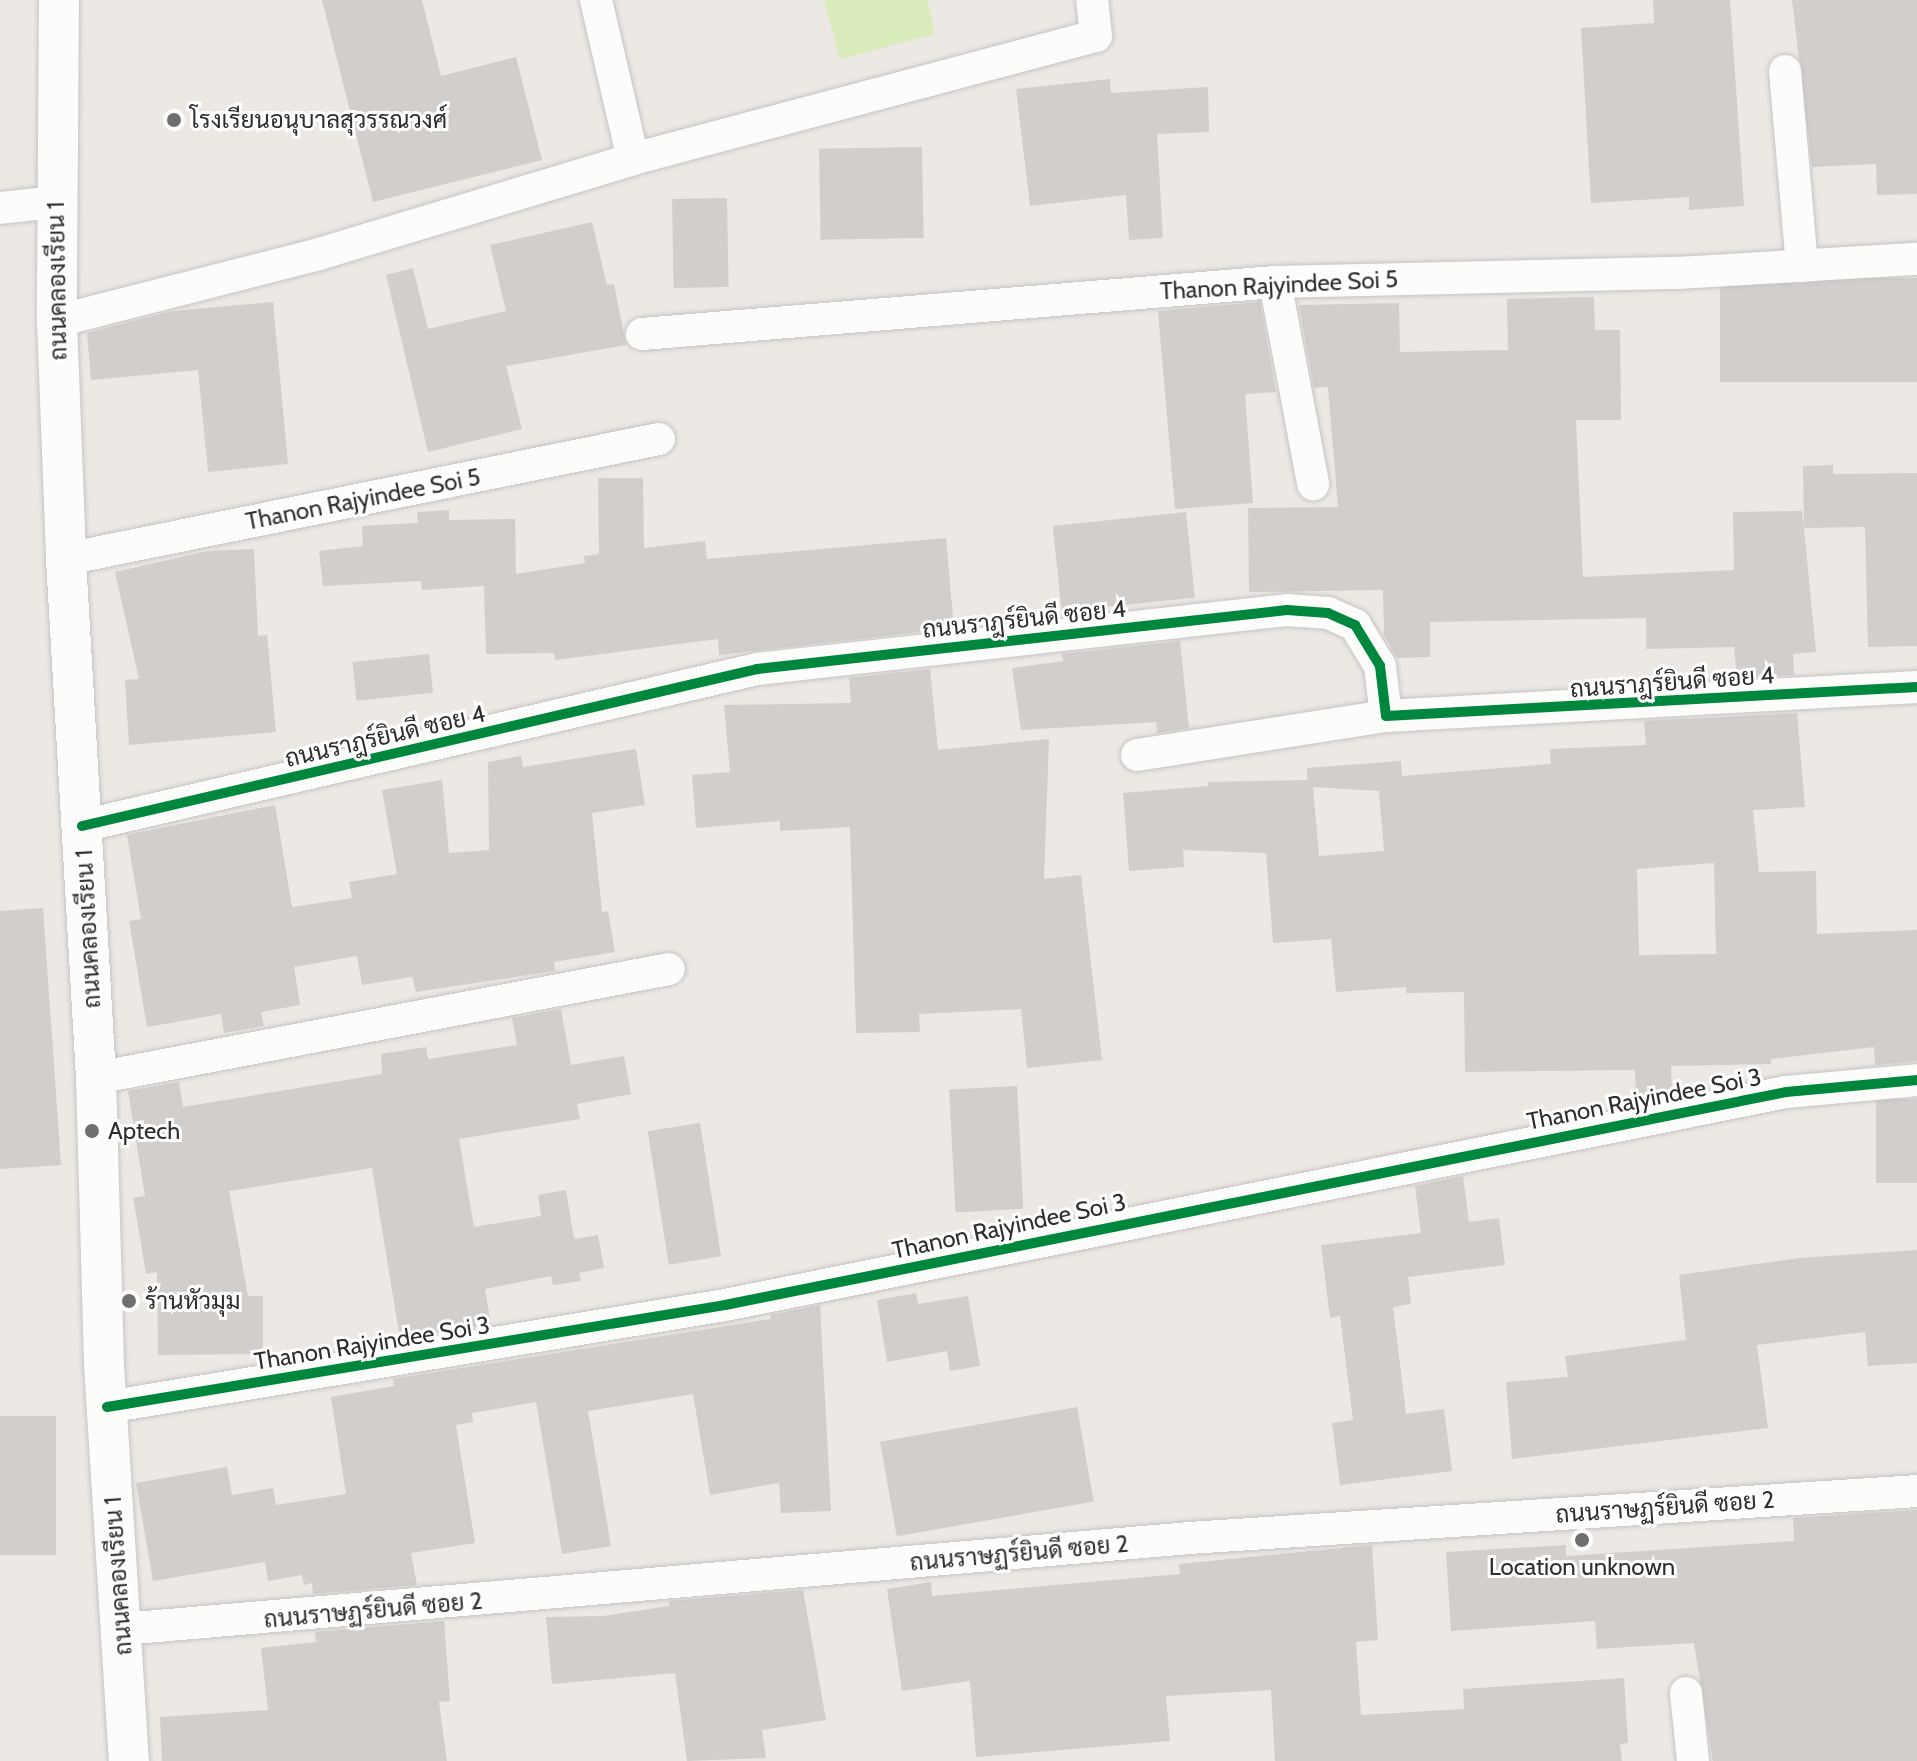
<!DOCTYPE html>
<html>
<head>
<meta charset="utf-8">
<style>
  body { margin:0 }
  #map { position:relative; width:1917px; height:1761px; overflow:hidden; background:#ece8e4; font-family:Cabin,Sarabun,sans-serif }
  div>[style] { position:absolute }
  .pitch>* { inset:0; background:#d9eabb }
  .building>* { inset:0; background:#d1cecb; transform-origin:0 0 }
  .roads { filter:drop-shadow(0 0 2px #c5c4c5) drop-shadow(0 0 2px #c5c4c5) }
  .minor>* { height:32px; margin:-16px; padding:0 16px; transform-origin:16px; border-radius:16px; background:#fcfcfb }
  .tertiary>* { height:40px; margin:-20px; padding:0 20px; transform-origin:20px; border-radius:20px; background:#fcfcfb }
  .cycleway>* { height:10px; margin:-5px; padding:0 5px; transform-origin:5px; border-radius:5px; background:#00873e }
  .dots>* { width:22px; height:22px; translate:-50% -50%; box-sizing:border-box; border:4px solid #fff; border-radius:50% }
  span { translate:-50% -50%; white-space:nowrap; text-align:center; line-height:1.15; -webkit-text-stroke:6px #fff; paint-order:stroke }
  .poi-label { font-size:24px; color:#2e2e2e }
  .left { translate:0 -50%; text-align:left }
  .street-label { font-size:24px; color:#2e2e2e }
</style>
</head>
<body>
<div id="map">
  <div class="pitch">
    <i style="clip-path:polygon(824px 0,927px 0,935px 34px,840px 59px)"></i>
  </div>
  <div class="building">
    <i style="clip-path:polygon(322px 0,422px 0,441px 76px,516px 57px,542px 160px,373px 202px)"></i>
    <i style="clip-path:polygon(1653px 0,1730px 0,1744px 206px,1689px 210px,1689px 197px,1591px 203px,1581px 28px,1654px 23px)"></i>
    <i style="clip-path:polygon(1792px 0,1917px 0,1917px 194px,1877px 195px,1876px 164px,1812px 167px)"></i>
    <i style="clip-path:polygon(1110px 79px,1111px 93px,1208px 87px,1209px 132px,1157px 134px,1163px 238px,1129px 240px,1126px 195px,1030px 206px,1016px 89px)"></i>
    <i style="left:922px;top:147px;width:91px;height:103px;rotate:89deg"></i>
    <i style="left:727px;top:198px;width:89px;height:55px;rotate:89deg"></i>
    <i style="clip-path:polygon(592px 222px,607px 285px,614px 284px,626px 345px,506px 366px,522px 429px,428px 452px,386px 275px,413px 268px,428px 329px,506px 311px,490px 245px)"></i>
    <i style="left:1917px;top:278px;width:104px;height:197px;rotate:90deg"></i>
    <i style="clip-path:polygon(1594px 297px,1595px 330px,1620px 330px,1621px 420px,1576px 420px,1583px 577px,1734px 570px,1733px 512px,1802px 511px,1804px 527px,1803px 466px,1833px 465px,1833px 474px,1917px 473px,1917px 646px,1868px 647px,1865px 527px,1804px 528px,1816px 652px,1793px 654px,1794px 675px,1737px 678px,1734px 647px,1646px 649px,1646px 618px,1430px 622px,1430px 657px,1397px 658px,1384px 635px,1383px 590px,1249px 592px,1248px 508px,1338px 507px,1328px 387px,1314px 388px,1299px 305px,1399px 303px,1400px 352px,1508px 350px,1507px 299px)"></i>
    <i style="clip-path:polygon(273px 302px,288px 464px,208px 472px,198px 370px,91px 380px,87px 333px,173px 311px)"></i>
    <i style="clip-path:polygon(1260px 302px,1276px 392px,1245px 394px,1253px 503px,1175px 509px,1158px 311px)"></i>
    <i style="clip-path:polygon(598px 478px,643px 478px,644px 548px,705px 541px,707px 559px,946px 538px,954px 628px,719px 655px,718px 639px,555px 660px,554px 653px,486px 654px,484px 586px,422px 590px,421px 581px,323px 586px,319px 551px,363px 546px,362px 526px,418px 523px,417px 512px,449px 510px,449px 520px,515px 519px,516px 574px,585px 563px,584px 556px,599px 554px)"></i>
    <i style="left:1186px;top:512px;width:86px;height:134px;rotate:84deg"></i>
    <i style="clip-path:polygon(254px 549px,258px 636px,267px 635px,276px 732px,129px 745px,125px 680px,139px 679px,115px 572px,208px 551px)"></i>
    <i style="clip-path:polygon(1180px 641px,1189px 728px,1157px 733px,1156px 722px,1021px 730px,1012px 668px,1063px 661px,1062px 654px)"></i>
    <i style="left:429px;top:654px;width:39px;height:77px;rotate:84deg"></i>
    <i style="clip-path:polygon(930px 669px,938px 750px,1049px 739px,1044px 879px,1081px 875px,1102px 1060px,1027px 1068px,1021px 1009px,919px 1014px,920px 1032px,856px 1033px,850px 827px,780px 831px,780px 821px,696px 828px,692px 775px,730px 772px,724px 705px,851px 703px,849px 678px)"></i>
    <i style="clip-path:polygon(evenodd,1797px 713px,1805px 807px,1753px 810px,1759px 872px,1816px 871px,1817px 934px,1917px 930px,1917px 1061px,1875px 1065px,1874px 1047px,1771px 1059px,1771px 1064px,1671px 1066px,1672px 1095px,1636px 1095px,1635px 1070px,1465px 1072px,1464px 992px,1406px 993px,1406px 987px,1336px 992px,1331px 939px,1273px 943px,1266px 853px,1183px 850px,1184px 867px,1129px 871px,1123px 793px,1208px 786px,1208px 782px,1307px 780px,1307px 768px,1401px 761px,1402px 776px,1551px 764px,1550px 749px,1646px 745px,1644px 721px,1797px 713px,1313px 787px,1379px 791px,1384px 851px,1319px 856px,1313px 787px,1797px 713px,1714px 863px,1716px 954px,1639px 955px,1637px 869px,1714px 863px)"></i>
    <i style="clip-path:polygon(636px 749px,645px 805px,592px 813px,602px 912px,608px 911px,615px 952px,554px 962px,555px 971px,416px 992px,412px 977px,362px 985px,357px 956px,294px 967px,300px 1005px,261px 1012px,264px 1026px,224px 1033px,221px 1014px,147px 1027px,129px 921px,141px 919px,127px 835px,275px 805px,292px 907px,352px 898px,349px 882px,397px 874px,382px 790px,442px 780px,449px 853px,489px 850px,488px 762px,521px 756px,523px 767px)"></i>
    <i style="clip-path:polygon(43px 908px,61px 1165px,0 1169px,0 911px)"></i>
    <i style="clip-path:polygon(561px 1009px,571px 1065px,624px 1056px,631px 1094px,577px 1104px,580px 1119px,459px 1139px,474px 1227px,541px 1216px,538px 1195px,566px 1190px,574px 1239px,598px 1235px,604px 1268px,579px 1273px,581px 1281px,553px 1285px,551px 1276px,485px 1289px,491px 1324px,400px 1339px,372px 1168px,229px 1191px,248px 1296px,263px 1296px,263px 1354px,158px 1355px,157px 1272px,146px 1274px,137px 1220px,133px 1198px,145px 1196px,128px 1091px,179px 1082px,183px 1107px,382px 1074px,381px 1054px,426px 1047px,428px 1059px,517px 1045px,512px 1018px)"></i>
    <i style="left:1017px;top:1086px;width:123px;height:68px;rotate:87deg"></i>
    <i style="left:1917px;top:1099px;width:84px;height:41px;rotate:90deg"></i>
    <i style="left:700px;top:1123px;width:135px;height:53px;rotate:81deg"></i>
    <i style="clip-path:polygon(1463px 1176px,1469px 1222px,1499px 1218px,1505px 1265px,1408px 1277px,1411px 1304px,1393px 1307px,1406px 1414px,1444px 1409px,1452px 1471px,1340px 1485px,1332px 1423px,1353px 1420px,1340px 1316px,1330px 1318px,1321px 1245px,1421px 1233px,1415px 1186px)"></i>
    <i style="clip-path:polygon(1917px 1250px,1917px 1363px,1868px 1366px,1865px 1332px,1757px 1345px,1768px 1428px,1512px 1459px,1506px 1382px,1568px 1377px,1565px 1356px,1686px 1340px,1679px 1275px,1799px 1258px)"></i>
    <i style="clip-path:polygon(916px 1293px,918px 1304px,968px 1296px,980px 1366px,950px 1371px,947px 1351px,887px 1362px,877px 1300px)"></i>
    <i style="clip-path:polygon(820px 1305px,831px 1511px,781px 1513px,779px 1483px,710px 1495px,693px 1394px,588px 1411px,611px 1546px,562px 1554px,536px 1402px,472px 1413px,473px 1422px,456px 1425px,475px 1543px,411px 1553px,417px 1585px,313px 1594px,312px 1583px,304px 1585px,302px 1575px,268px 1581px,265px 1562px,153px 1581px,136px 1483px,227px 1467px,232px 1495px,273px 1488px,276px 1505px,346px 1494px,331px 1397px,394px 1386px,393px 1379px,771px 1319px,770px 1315px)"></i>
    <i style="left:1077px;top:1407px;width:96px;height:200px;rotate:80deg"></i>
    <i style="left:0;top:1416px;width:56px;height:139px"></i>
    <i style="clip-path:polygon(1917px 1510px,1917px 1761px,1713px 1761px,1694px 1643px,1597px 1649px,1595px 1621px,1451px 1631px,1446px 1552px,1566px 1545px,1566px 1556px,1794px 1541px,1793px 1518px)"></i>
    <i style="clip-path:polygon(1372px 1545px,1378px 1640px,1356px 1642px,1361px 1715px,1464px 1709px,1463px 1689px,1624px 1678px,1628px 1743px,1620px 1744px,1622px 1761px,1275px 1761px,1271px 1690px,1166px 1696px,1170px 1741px,976px 1757px,970px 1681px,902px 1691px,887px 1589px,931px 1582px,932px 1596px,1180px 1574px,1179px 1564px)"></i>
    <i style="clip-path:polygon(803px 1590px,826px 1720px,762px 1730px,766px 1758px,687px 1761px,675px 1673px,552px 1684px,546px 1617px,603px 1616px,669px 1606px,669px 1601px)"></i>
    <i style="clip-path:polygon(444px 1621px,450px 1701px,439px 1702px,447px 1761px,162px 1761px,160px 1717px,268px 1710px,261px 1648px,316px 1642px,315px 1632px)"></i>
  </div>
  <div class="roads">
    <div class="minor">
      <i style="left:596px;top:0;width:163px;rotate:76.9deg"></i>
      <i style="left:1785px;top:71px;width:196px;rotate:85deg"></i>
      <i style="left:0;top:208px;width:56px;rotate:-6.1deg"></i>
      <i style="left:1275px;top:282px;width:206px;rotate:79.3deg"></i>
      <i style="left:57px;top:321px;width:270px;rotate:-14.3deg"></i>
      <i style="left:319px;top:254px;width:328px;rotate:-16.8deg"></i>
      <i style="left:633px;top:159px;width:479px;rotate:-14.9deg"></i>
      <i style="left:1096px;top:36px;width:36px;rotate:-96deg"></i>
      <i style="left:642px;top:334px;width:635px;rotate:-4.7deg"></i>
      <i style="left:1275px;top:282px;width:403px;rotate:-1.3deg"></i>
      <i style="left:1678px;top:273px;width:239px;rotate:-3.4deg"></i>
      <i style="left:66px;top:559px;width:605px;rotate:-11.44deg"></i>
      <i style="left:1137px;top:755px;width:252px;rotate:-8.9deg"></i>
      <i style="left:82px;top:826px;width:693px;rotate:-13.09deg"></i>
      <i style="left:757px;top:669px;width:533px;rotate:-6.35deg"></i>
      <i style="left:1287px;top:610px;width:41px;rotate:4.2deg"></i>
      <i style="left:1328px;top:613px;width:30px;rotate:24deg"></i>
      <i style="left:1355px;top:625px;width:48px;rotate:58.6deg"></i>
      <i style="left:1380px;top:666px;width:50px;rotate:83.2deg"></i>
      <i style="left:1386px;top:716px;width:532px;rotate:-3.13deg"></i>
      <i style="left:96px;top:1078px;width:583px;rotate:-10.77deg"></i>
      <i style="left:107px;top:1407px;width:626px;rotate:-9.37deg"></i>
      <i style="left:725px;top:1305px;width:1082px;rotate:-11.35deg"></i>
      <i style="left:1786px;top:1092px;width:132px;rotate:-5.2deg"></i>
      <i style="left:122px;top:1629px;width:1071px;rotate:-4.87deg"></i>
      <i style="left:1189px;top:1538px;width:730px;rotate:-3.69deg"></i>
      <i style="left:1686px;top:1693px;width:68px;rotate:84.1deg"></i>
    </div>
    <div class="tertiary">
      <i style="left:59px;top:0;width:321px;rotate:90.4deg"></i>
      <i style="left:57px;top:321px;width:238px;rotate:87.8deg"></i>
      <i style="left:66px;top:559px;width:520px;rotate:86.69deg"></i>
      <i style="left:96px;top:1078px;width:287px;rotate:88.4deg"></i>
      <i style="left:104px;top:1365px;width:397px;rotate:86.4deg"></i>
    </div>
  </div>
  <div class="cycleway">
    <i style="left:82px;top:826px;width:693px;rotate:-13.09deg"></i>
    <i style="left:757px;top:669px;width:533px;rotate:-6.35deg"></i>
    <i style="left:1287px;top:610px;width:41px;rotate:4.2deg"></i>
    <i style="left:1328px;top:613px;width:30px;rotate:24deg"></i>
    <i style="left:1355px;top:625px;width:48px;rotate:58.6deg"></i>
    <i style="left:1380px;top:666px;width:50px;rotate:83.2deg"></i>
    <i style="left:1386px;top:716px;width:532px;rotate:-3.13deg"></i>
    <i style="left:107px;top:1407px;width:626px;rotate:-9.37deg"></i>
    <i style="left:725px;top:1305px;width:1082px;rotate:-11.35deg"></i>
    <i style="left:1786px;top:1092px;width:132px;rotate:-5.2deg"></i>
  </div>
  <div class="dots">
    <i style="left:174px;top:120px;background:#706f6e"></i>
    <i style="left:92px;top:1131px;background:#706f6e"></i>
    <i style="left:129px;top:1301px;background:#706f6e"></i>
    <i style="left:1582px;top:1540px;background:#706f6e"></i>
  </div>
  <div class="poi-label">
    <span class="left" style="left:190px;top:120px">โรงเรียนอนุบาลสุวรรณวงศ์</span>
    <span class="left" style="left:108px;top:1131px">Aptech</span>
    <span class="left" style="left:145px;top:1301px">ร้านหัวมุม</span>
    <span style="left:1582px;top:1567px">Location unknown</span>
  </div>
  <div class="street-label">
    <span style="left:57px;top:281px;rotate:-91deg">ถนนคลองเรียน 1</span>
    <span style="left:1279px;top:285px;rotate:-3deg">Thanon Rajyindee Soi 5</span>
    <span style="left:363px;top:499px;rotate:-11deg">Thanon Rajyindee Soi 5</span>
    <span style="left:1024px;top:619px;rotate:-6deg">ถนนราฎร์ยินดี ซอย 4</span>
    <span style="left:1672px;top:682px;rotate:-4deg">ถนนราฎร์ยินดี ซอย 4</span>
    <span style="left:385px;top:736px;rotate:-13deg">ถนนราฎร์ยินดี ซอย 4</span>
    <span style="left:88px;top:929px;rotate:-93deg">ถนนคลองเรียน 1</span>
    <span style="left:1644px;top:1099px;rotate:-11deg">Thanon Rajyindee Soi 3</span>
    <span style="left:1009px;top:1226px;rotate:-12deg">Thanon Rajyindee Soi 3</span>
    <span style="left:372px;top:1343px;rotate:-9deg">Thanon Rajyindee Soi 3</span>
    <span style="left:1665px;top:1507px;rotate:-4deg">ถนนราษฏร์ยินดี ซอย 2</span>
    <span style="left:1019px;top:1553px;rotate:-5deg">ถนนราษฏร์ยินดี ซอย 2</span>
    <span style="left:118px;top:1576px;rotate:-94deg">ถนนคลองเรียน 1</span>
    <span style="left:373px;top:1610px;rotate:-5deg">ถนนราษฏร์ยินดี ซอย 2</span>
  </div>
</div>
</body>
</html>
